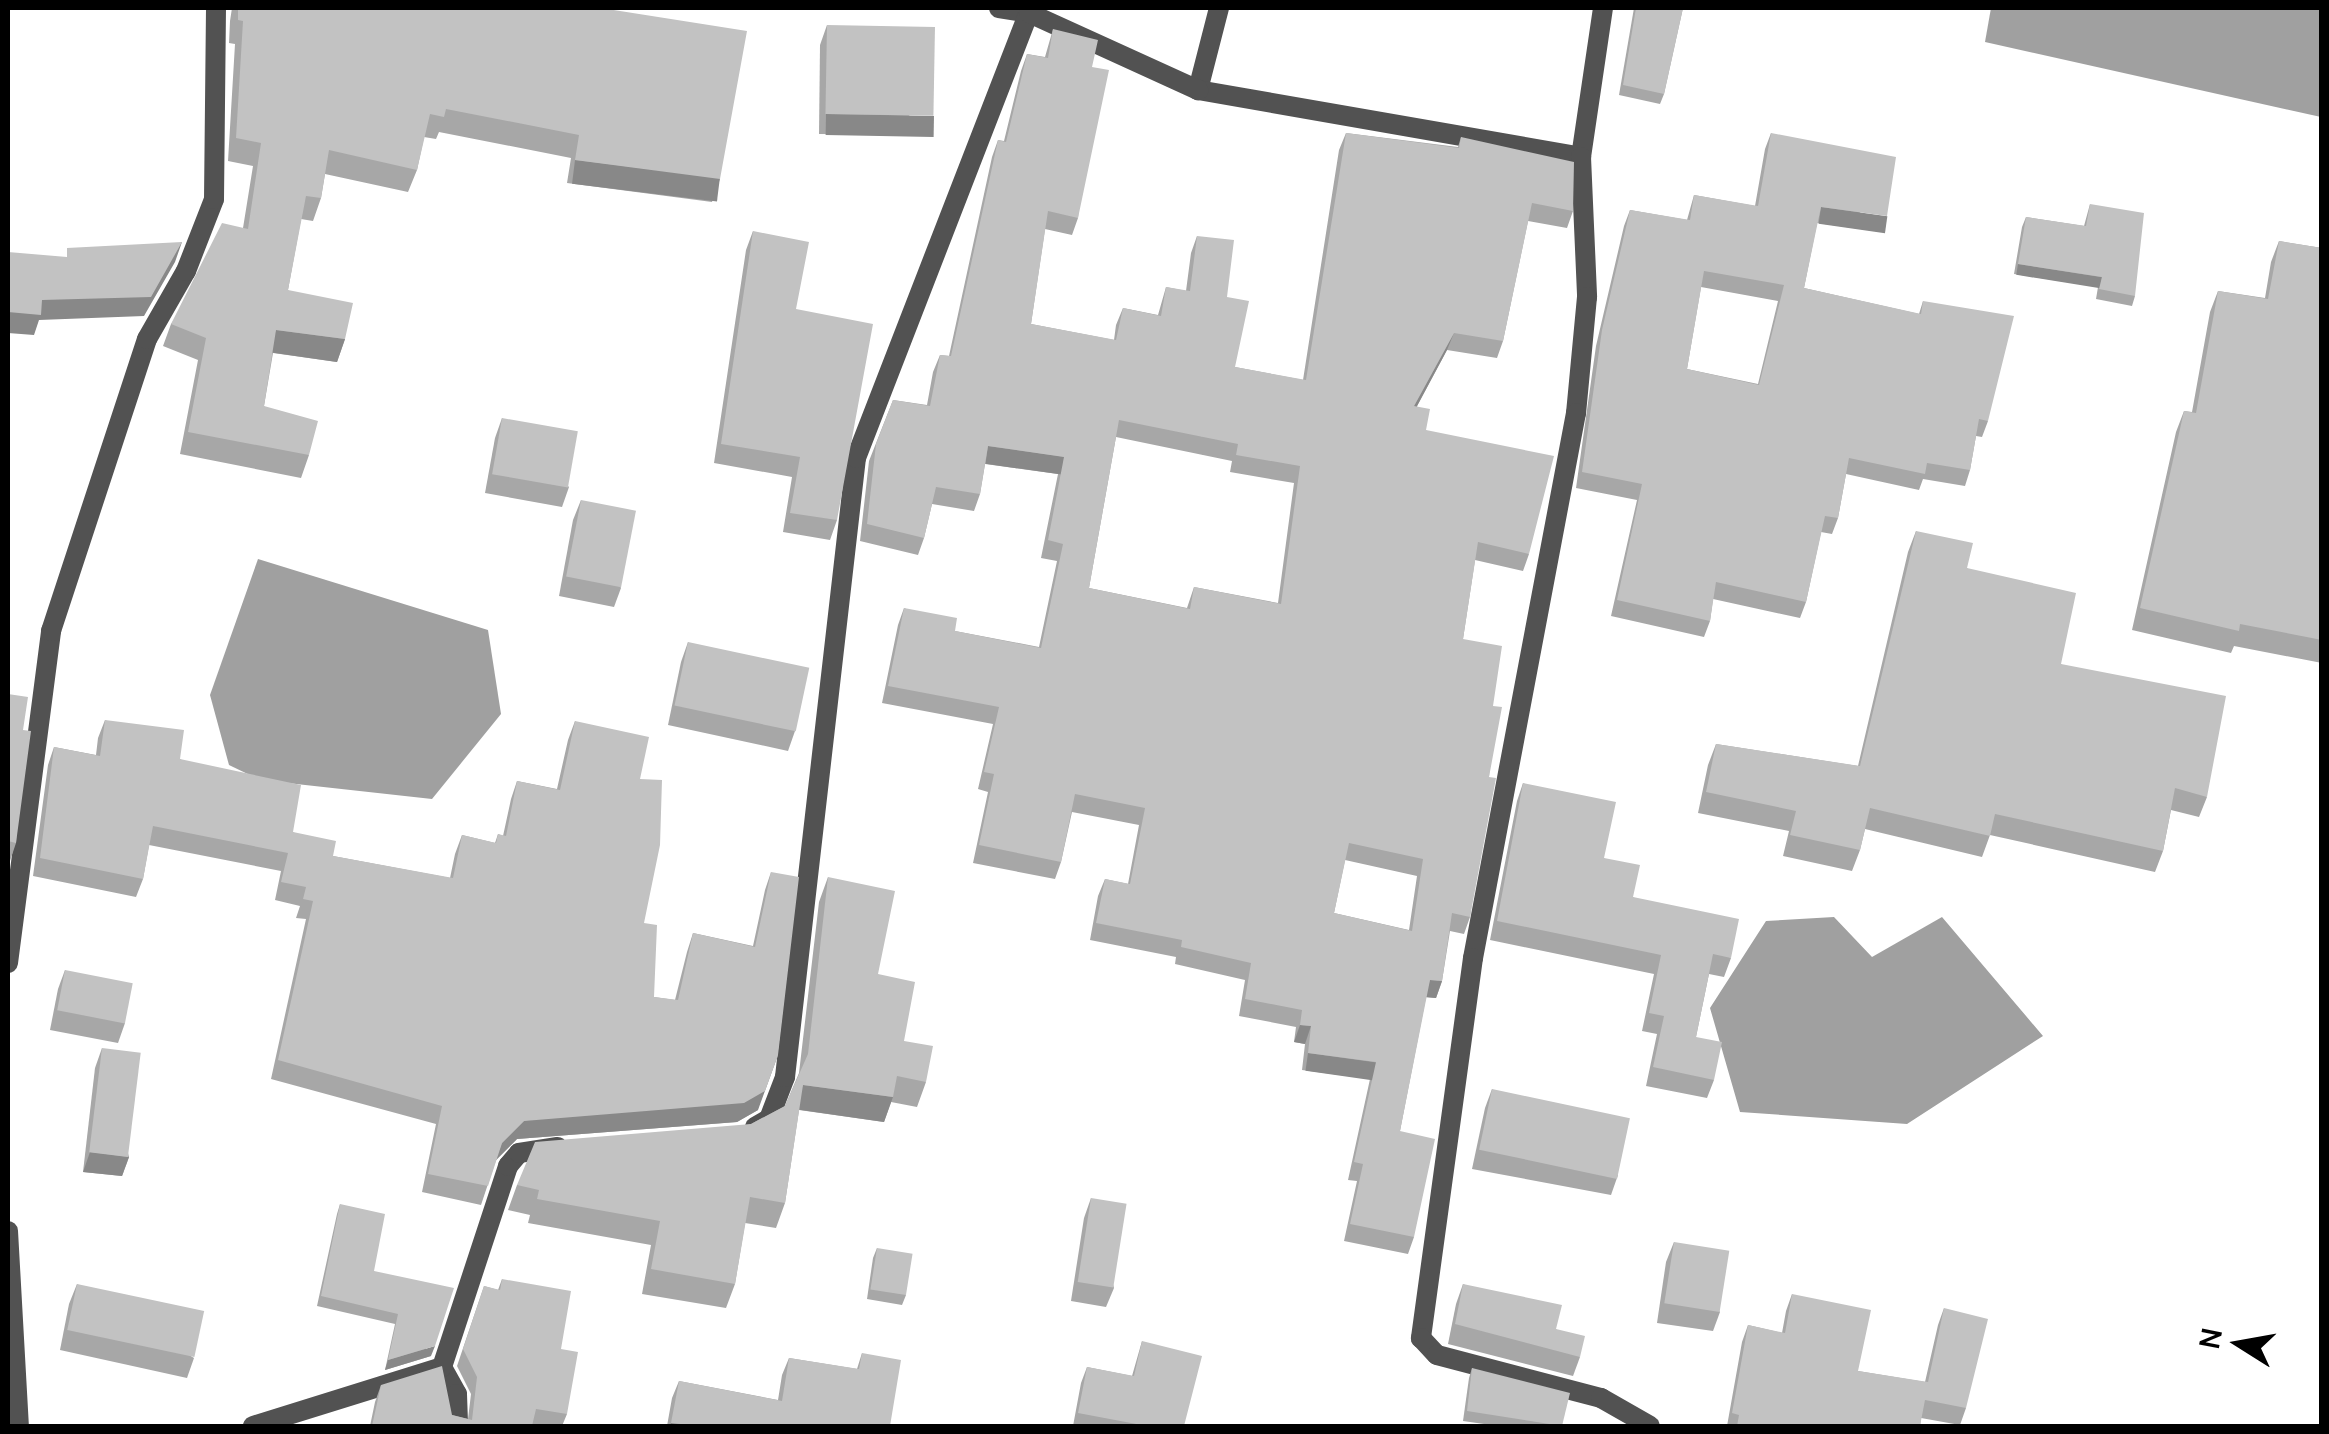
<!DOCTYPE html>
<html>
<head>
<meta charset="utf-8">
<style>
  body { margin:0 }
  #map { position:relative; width:2329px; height:1434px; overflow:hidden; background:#fff; font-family:Manrope,sans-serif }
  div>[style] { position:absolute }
  .water>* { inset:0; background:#a0a0a0 }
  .minor>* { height:20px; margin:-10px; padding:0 10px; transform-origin:10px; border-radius:10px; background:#525252 }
  .wall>* { inset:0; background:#a7a7a7 }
  .shaded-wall>* { inset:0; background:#888; transform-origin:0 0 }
  .building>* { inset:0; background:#c2c2c2; transform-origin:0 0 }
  span { translate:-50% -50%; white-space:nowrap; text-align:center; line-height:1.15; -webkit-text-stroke:10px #fff; paint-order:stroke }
  .frame { position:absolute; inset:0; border:10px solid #000; pointer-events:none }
  .north { position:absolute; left:2189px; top:1294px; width:100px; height:100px; -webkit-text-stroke:8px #fff; paint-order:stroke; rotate:281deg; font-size:28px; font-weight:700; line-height:40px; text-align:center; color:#000 }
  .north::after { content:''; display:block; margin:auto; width:35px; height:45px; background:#000; clip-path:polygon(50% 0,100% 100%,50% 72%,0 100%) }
</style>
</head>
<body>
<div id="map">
  <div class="water">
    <i style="clip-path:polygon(1991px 8px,2321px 8px,2321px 117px,1985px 42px)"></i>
    <i style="clip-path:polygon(258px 559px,488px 630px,501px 714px,432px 799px,260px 780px,229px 765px,210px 695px)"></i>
    <i style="clip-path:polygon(1834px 917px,1872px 957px,1942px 917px,2043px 1036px,1907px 1124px,1740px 1112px,1710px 1008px,1766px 921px)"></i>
  </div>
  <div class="minor">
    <i style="left:999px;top:8px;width:30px;rotate:9deg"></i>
    <i style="left:1219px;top:8px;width:85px;rotate:104.4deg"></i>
    <i style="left:1198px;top:90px;width:389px;rotate:9.9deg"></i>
    <i style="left:1581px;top:157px;width:151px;rotate:-81.6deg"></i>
    <i style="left:1581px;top:157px;width:140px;rotate:87.5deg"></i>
    <i style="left:1587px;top:297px;width:117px;rotate:95.4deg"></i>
    <i style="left:1576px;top:413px;width:555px;rotate:100.7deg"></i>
    <i style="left:1473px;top:958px;width:384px;rotate:97.8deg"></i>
    <i style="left:1421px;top:1338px;width:23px;rotate:47deg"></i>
    <i style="left:1437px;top:1355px;width:170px;rotate:14.7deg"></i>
    <i style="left:1601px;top:1398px;width:56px;rotate:29.7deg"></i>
    <i style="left:8px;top:963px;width:335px;rotate:-82.6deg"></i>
    <i style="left:51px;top:631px;width:307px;rotate:-71.8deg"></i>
    <i style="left:147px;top:339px;width:78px;rotate:-60.2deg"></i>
    <i style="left:186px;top:271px;width:77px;rotate:-68.7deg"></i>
    <i style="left:214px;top:199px;width:191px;rotate:-89.4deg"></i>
    <i style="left:755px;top:1127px;width:16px;rotate:-30deg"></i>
    <i style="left:769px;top:1119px;width:45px;rotate:-69.1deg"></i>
    <i style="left:785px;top:1077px;width:623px;rotate:-83.46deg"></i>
    <i style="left:856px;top:458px;width:477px;rotate:-68.8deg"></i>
    <i style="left:1029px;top:13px;width:186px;rotate:24.5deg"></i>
    <i style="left:8px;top:1231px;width:195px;rotate:86.8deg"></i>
    <i style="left:442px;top:1367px;width:31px;rotate:61deg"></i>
    <i style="left:457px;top:1394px;width:32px;rotate:88deg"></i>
    <i style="left:253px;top:1426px;width:198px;rotate:-17.3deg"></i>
    <i style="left:442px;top:1367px;width:212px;rotate:-71.8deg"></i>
    <i style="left:508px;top:1166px;width:17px;rotate:-50deg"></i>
    <i style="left:519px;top:1153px;width:39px;rotate:-9deg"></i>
  </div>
  <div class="wall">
    <i style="clip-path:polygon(232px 8px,601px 8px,720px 179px,712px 202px,567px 183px,571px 158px,439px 132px,436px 139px,424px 137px,417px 170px,408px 192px,325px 174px,321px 198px,313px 221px,301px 219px,288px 290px,345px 339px,337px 362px,273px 353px,264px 406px,309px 455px,301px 478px,180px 454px,198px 360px,163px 346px,171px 324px,243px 228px,253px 166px,228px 161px,235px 44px,229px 43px,230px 21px)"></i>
    <i style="clip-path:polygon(1634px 8px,1683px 8px,1664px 94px,1660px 104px,1619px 95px)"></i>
    <i style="clip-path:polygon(827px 25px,927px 135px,819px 134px,820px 45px)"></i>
    <i style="clip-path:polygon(evenodd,1053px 29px,1092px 67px,1078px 218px,1072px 235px,1045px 229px,1031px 324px,1114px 340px,1116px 325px,1123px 308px,1158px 315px,1166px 287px,1186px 291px,1191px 253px,1197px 236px,1227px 297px,1235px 367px,1303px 380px,1339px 150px,1346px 133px,1458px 147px,1461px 137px,1573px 211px,1567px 228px,1528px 221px,1503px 341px,1497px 358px,1447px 350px,1417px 406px,1426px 430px,1529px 554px,1523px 571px,1475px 560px,1463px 639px,1493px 706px,1489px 777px,1470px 917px,1464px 934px,1450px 931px,1442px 981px,1436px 998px,1426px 997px,1400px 1131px,1414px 1237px,1408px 1254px,1344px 1241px,1357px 1181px,1348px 1180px,1370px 1079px,1302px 1070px,1305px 1044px,1294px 1042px,1296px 1027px,1239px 1016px,1245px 980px,1175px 964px,1176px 957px,1090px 940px,1098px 896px,1105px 879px,1128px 884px,1139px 825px,1072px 812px,1061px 862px,1055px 879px,973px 863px,988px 792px,978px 789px,993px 724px,882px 703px,898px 625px,904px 608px,955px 631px,1039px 647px,1057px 561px,1041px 558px,1058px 474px,985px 464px,980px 494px,974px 511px,932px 504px,924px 538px,918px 555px,860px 541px,869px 461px,893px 400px,927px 405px,933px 372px,940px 355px,949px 356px,992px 157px,998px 140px,1004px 141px,1021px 71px,1027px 54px,1045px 57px,1053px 29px,1116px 437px,1232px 461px,1230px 472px,1294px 483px,1278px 603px,1194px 587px,1187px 608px,1089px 588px,1116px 437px,1053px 29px,1345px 860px,1417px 876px,1409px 930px,1334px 913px,1345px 860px)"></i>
    <i style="clip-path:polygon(evenodd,1771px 133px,1882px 232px,1817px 223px,1804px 288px,1919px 314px,1923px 301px,1988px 421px,1982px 437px,1976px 436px,1970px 470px,1965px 486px,1923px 479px,1919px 490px,1846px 474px,1838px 518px,1832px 534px,1821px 532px,1806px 602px,1800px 618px,1713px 599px,1710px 621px,1704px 637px,1611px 616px,1637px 500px,1576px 488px,1596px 346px,1624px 226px,1630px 210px,1687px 220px,1694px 195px,1755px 206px,1765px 149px,1771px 133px,1701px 287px,1778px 301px,1758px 384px,1687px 369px,1701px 287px)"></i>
    <i style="clip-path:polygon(2090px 204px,2135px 296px,2132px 306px,2096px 299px,2098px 287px,2014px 274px,2022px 227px,2026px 217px,2084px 226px)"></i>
    <i style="clip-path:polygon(753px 231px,796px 309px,837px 520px,830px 540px,783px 532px,792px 477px,714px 463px,746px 250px)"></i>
    <i style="clip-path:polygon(2279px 241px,2322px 248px,2322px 663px,2234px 646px,2231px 653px,2132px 630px,2176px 432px,2184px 411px,2192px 412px,2210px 312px,2218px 291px,2265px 298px,2271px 262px)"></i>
    <i style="clip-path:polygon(502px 418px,569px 487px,562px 507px,485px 493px,495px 438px)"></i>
    <i style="clip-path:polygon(581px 500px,621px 588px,614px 607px,559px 596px,573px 520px)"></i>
    <i style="clip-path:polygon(1916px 531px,1967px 568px,2061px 664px,2207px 797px,2199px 817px,2171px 810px,2163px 851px,2155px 872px,1990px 835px,1982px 857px,1865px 829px,1860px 850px,1852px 871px,1783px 856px,1789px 831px,1698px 813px,1708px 765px,1716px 744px,1858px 766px,1908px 552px)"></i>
    <i style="clip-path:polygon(688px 642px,795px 731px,788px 751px,668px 725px,681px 662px)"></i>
    <i style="clip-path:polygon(8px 694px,23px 730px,16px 843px,8px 867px)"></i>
    <i style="clip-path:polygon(105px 720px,180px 759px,293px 832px,333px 856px,450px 878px,455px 854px,462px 835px,495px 843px,498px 834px,503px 836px,511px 799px,517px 781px,557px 789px,568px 740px,575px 721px,640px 779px,644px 923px,654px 997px,675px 1000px,687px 952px,693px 933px,753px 946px,765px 890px,771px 872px,758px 1110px,737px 1122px,517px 1139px,496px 1160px,481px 1205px,422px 1192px,436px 1124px,271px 1079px,306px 919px,296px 918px,300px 906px,275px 900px,281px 871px,149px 845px,143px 879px,136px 897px,33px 876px,48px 765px,54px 747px,96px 755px,98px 738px)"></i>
    <i style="clip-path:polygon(1523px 783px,1604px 858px,1633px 897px,1731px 958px,1724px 977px,1709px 974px,1696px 1037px,1714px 1080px,1707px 1098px,1646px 1086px,1657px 1034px,1642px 1031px,1654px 974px,1490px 940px,1517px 801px)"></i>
    <i style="clip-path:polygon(828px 877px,878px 974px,904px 1041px,926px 1082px,917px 1107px,891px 1102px,884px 1122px,799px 1110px,785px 1203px,776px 1228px,745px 1223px,735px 1284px,726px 1308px,642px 1294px,651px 1245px,528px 1223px,530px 1215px,508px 1210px,517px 1185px,751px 1124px,785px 1106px,799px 1073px,819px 902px)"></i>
    <i style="clip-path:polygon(65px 970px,125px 1023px,118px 1043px,50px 1030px,58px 989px)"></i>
    <i style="clip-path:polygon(102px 1048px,129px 1157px,122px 1176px,83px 1172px,95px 1068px)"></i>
    <i style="clip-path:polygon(1492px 1089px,1618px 1175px,1611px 1195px,1472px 1169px,1485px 1108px)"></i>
    <i style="clip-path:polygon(1091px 1198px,1114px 1288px,1106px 1307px,1071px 1301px,1084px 1218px)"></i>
    <i style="clip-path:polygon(340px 1204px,374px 1271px,431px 1356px,385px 1370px,395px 1324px,317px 1306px,337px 1214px)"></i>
    <i style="clip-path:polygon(1674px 1242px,1720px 1312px,1713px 1331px,1657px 1323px,1666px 1262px)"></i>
    <i style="clip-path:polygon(877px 1248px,906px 1295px,902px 1305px,867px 1299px,873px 1258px)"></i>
    <i style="clip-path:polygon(502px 1279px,561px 1349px,567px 1414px,562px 1426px,370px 1426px,375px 1402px,381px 1385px,452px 1415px,468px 1419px,471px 1394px,457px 1366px,484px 1286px,498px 1290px)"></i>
    <i style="clip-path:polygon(77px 1284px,194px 1358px,187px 1378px,60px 1350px,69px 1304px)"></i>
    <i style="clip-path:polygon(1463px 1284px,1556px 1329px,1580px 1357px,1573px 1376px,1448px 1344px,1456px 1304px)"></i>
    <i style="clip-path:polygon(1792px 1294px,1858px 1371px,1925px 1382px,1938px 1325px,1944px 1308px,1966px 1408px,1960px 1425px,1921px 1418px,1920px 1426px,1727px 1426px,1742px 1342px,1748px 1325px,1782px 1333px,1786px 1311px)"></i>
    <i style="clip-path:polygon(1142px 1341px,1184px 1426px,1073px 1426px,1081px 1383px,1087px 1367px,1132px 1376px)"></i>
    <i style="clip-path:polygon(862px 1353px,890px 1426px,667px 1426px,672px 1398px,679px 1381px,778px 1400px,782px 1375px,789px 1358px,857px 1369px)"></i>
    <i style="clip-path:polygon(1472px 1368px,1562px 1426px,1498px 1426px,1463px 1421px,1469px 1378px)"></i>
  </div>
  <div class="shaded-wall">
    <i style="left:826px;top:114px;width:108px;height:21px;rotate:1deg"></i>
    <i style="left:575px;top:160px;width:146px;height:24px;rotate:7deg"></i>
    <i style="left:1821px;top:207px;width:67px;height:17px;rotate:8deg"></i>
    <i style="clip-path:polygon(182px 242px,175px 262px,144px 316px,39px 320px,34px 335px,8px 333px,8px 312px,42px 300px)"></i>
    <i style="left:2018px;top:264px;width:85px;height:11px;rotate:9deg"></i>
    <i style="clip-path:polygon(276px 330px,345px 339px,337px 362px,268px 352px)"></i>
    <i style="clip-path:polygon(1454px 333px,1447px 350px,1408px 423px,1414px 406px)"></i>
    <i style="left:988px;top:446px;width:77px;height:18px;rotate:8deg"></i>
    <i style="clip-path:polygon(1430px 980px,1442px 981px,1436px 998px,1424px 997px)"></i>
    <i style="clip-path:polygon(1300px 1025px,1311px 1026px,1305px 1044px,1294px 1042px)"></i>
    <i style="left:1308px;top:1053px;width:69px;height:18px;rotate:8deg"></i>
    <i style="clip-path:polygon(778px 1055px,758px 1110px,737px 1122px,517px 1139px,495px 1161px,502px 1143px,524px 1121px)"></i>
    <i style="clip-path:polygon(803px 1085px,893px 1097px,884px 1122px,794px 1109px)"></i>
    <i style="clip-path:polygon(90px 1152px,129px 1157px,122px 1176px,83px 1172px)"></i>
    <i style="clip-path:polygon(435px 1346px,431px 1356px,385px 1370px,388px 1360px)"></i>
    <i style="clip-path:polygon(671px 1423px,700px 1426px,670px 1426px)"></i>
  </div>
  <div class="building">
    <i style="clip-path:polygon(238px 8px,601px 8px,747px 31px,720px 179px,575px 160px,579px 135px,446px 109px,444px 117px,430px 114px,417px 170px,329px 150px,321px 198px,306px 196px,288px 290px,353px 303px,345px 339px,276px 330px,264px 406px,318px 421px,309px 455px,188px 432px,206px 338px,171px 324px,222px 223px,248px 229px,261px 143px,236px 138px,243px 21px,238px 20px)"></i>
    <i style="clip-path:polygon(1636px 8px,1683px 8px,1664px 94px,1623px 85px)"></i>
    <i style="left:827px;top:25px;width:108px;height:89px;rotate:1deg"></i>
    <i style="clip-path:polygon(evenodd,1053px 29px,1098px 40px,1092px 67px,1109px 70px,1078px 218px,1048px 211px,1031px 324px,1116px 340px,1123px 308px,1161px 316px,1166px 287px,1190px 291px,1197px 236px,1234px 240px,1227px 297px,1249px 301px,1235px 367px,1306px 380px,1346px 133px,1459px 148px,1461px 137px,1574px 162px,1573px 211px,1532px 203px,1503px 341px,1454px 333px,1414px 406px,1430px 409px,1426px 430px,1554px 456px,1529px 554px,1478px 542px,1463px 639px,1502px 646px,1493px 706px,1502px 707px,1489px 777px,1496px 778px,1470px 917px,1452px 913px,1442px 981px,1430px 980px,1400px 1131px,1435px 1139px,1414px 1237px,1350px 1224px,1363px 1164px,1354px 1162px,1376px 1062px,1308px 1053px,1311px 1026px,1300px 1025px,1302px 1010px,1245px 999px,1251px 963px,1181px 947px,1182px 940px,1096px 923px,1105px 879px,1130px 884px,1145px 808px,1075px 794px,1061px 862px,979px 845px,994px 774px,984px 772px,999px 707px,888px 686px,904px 608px,957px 618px,955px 631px,1041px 648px,1063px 544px,1048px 540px,1064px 457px,988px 446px,980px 494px,936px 487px,924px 538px,867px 524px,876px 444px,893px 400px,930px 406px,940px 355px,951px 356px,998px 140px,1006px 142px,1027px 54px,1048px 58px,1053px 29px,1119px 420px,1238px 444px,1236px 455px,1300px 466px,1281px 604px,1194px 587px,1190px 609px,1089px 588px,1119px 420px,1053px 29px,1349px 843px,1423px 859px,1412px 931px,1334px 913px,1349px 843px)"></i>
    <i style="clip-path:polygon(evenodd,1771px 133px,1896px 157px,1887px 216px,1821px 207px,1804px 288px,1921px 314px,1923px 301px,2014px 316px,1988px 421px,1979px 419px,1970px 470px,1927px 463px,1925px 474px,1849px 458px,1838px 518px,1825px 516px,1806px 602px,1716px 582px,1710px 621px,1617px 600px,1642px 484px,1582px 472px,1602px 330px,1630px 210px,1690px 220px,1694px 195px,1758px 206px,1771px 133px,1704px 271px,1784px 285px,1759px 385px,1687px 369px,1704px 271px)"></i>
    <i style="clip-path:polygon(2090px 204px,2144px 213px,2135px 296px,2099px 289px,2102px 277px,2018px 264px,2026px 217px,2086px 226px)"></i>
    <i style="clip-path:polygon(753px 231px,809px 242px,796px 309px,873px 324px,837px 520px,790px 513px,800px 457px,721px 444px)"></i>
    <i style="clip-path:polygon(2279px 241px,2322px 248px,2322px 640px,2240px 624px,2239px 631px,2140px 608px,2184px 411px,2196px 413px,2218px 291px,2268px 299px)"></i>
    <i style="clip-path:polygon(182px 242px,151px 297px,42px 300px,41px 315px,8px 312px,8px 252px,67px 257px,67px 248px)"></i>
    <i style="left:502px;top:418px;width:77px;height:57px;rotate:10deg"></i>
    <i style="left:581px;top:500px;width:56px;height:78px;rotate:11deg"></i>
    <i style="clip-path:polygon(1916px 531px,1973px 543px,1967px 568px,2076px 593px,2061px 664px,2226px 696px,2207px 797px,2175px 788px,2163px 851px,1995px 814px,1990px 836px,1870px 808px,1860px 850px,1790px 835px,1796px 811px,1706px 792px,1716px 744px,1860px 766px)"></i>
    <i style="left:688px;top:642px;width:124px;height:65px;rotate:12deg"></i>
    <i style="clip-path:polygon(8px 694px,28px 697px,23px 730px,31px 731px,16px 843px,8px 841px)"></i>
    <i style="clip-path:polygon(105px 720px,184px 730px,180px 759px,301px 785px,293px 832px,336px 841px,333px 856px,453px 878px,462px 835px,496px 843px,498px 834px,506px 836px,517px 781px,560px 790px,575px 721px,649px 737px,640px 779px,662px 780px,660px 845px,644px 923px,657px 925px,654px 997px,678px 1000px,693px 933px,755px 947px,771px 872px,799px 877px,778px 1055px,765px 1091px,744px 1103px,524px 1121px,502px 1143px,488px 1186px,428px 1174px,442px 1106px,278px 1060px,313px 901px,303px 899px,306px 887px,281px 882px,288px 853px,153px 826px,143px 879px,40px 858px,54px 747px,100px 756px)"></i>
    <i style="clip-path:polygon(1523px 783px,1616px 802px,1604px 858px,1640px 865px,1633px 897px,1739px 919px,1731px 958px,1713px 954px,1696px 1037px,1722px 1042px,1714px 1080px,1653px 1067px,1664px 1016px,1649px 1013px,1661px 955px,1497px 921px)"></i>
    <i style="clip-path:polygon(828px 877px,895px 891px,878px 974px,915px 982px,904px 1041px,933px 1046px,926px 1082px,897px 1076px,893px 1097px,803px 1085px,785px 1203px,750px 1197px,735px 1284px,651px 1269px,660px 1221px,537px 1199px,539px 1190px,517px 1185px,535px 1142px,751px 1124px,785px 1106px,808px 1054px)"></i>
    <i style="left:65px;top:970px;width:69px;height:41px;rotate:11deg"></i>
    <i style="left:102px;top:1048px;width:39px;height:105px;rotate:7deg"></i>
    <i style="left:1492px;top:1089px;width:141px;height:62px;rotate:12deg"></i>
    <i style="left:1091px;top:1198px;width:36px;height:85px;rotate:9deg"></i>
    <i style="clip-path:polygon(340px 1204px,385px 1214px,374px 1271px,454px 1288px,435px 1346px,388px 1360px,398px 1314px,321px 1296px)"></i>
    <i style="left:1674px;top:1242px;width:56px;height:62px;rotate:9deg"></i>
    <i style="left:877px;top:1248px;width:36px;height:42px;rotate:9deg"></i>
    <i style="clip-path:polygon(502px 1279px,571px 1291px,561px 1349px,578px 1352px,567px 1414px,536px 1409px,532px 1426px,372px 1426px,381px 1385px,442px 1366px,452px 1415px,472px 1420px,477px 1377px,463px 1349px,484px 1286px,500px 1290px)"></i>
    <i style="left:77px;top:1284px;width:130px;height:47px;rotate:12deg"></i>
    <i style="clip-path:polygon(1463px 1284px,1562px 1305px,1556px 1329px,1585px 1336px,1580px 1357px,1455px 1324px)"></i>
    <i style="clip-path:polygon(1792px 1294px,1871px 1310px,1858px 1371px,1928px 1382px,1944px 1308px,1988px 1319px,1966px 1408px,1925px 1400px,1920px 1426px,1737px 1426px,1739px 1415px,1732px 1413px,1748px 1325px,1785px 1333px)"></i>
    <i style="clip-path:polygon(1142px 1341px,1202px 1356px,1184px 1426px,1147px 1426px,1078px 1413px,1087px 1367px,1134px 1376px)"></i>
    <i style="clip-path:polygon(862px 1353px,901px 1360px,890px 1426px,700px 1426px,671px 1423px,679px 1381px,782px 1401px,789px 1358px,859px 1369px)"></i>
    <i style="clip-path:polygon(1472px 1368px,1570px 1393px,1562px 1426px,1467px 1411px)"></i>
  </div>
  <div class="frame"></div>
  <div class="north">N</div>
</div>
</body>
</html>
